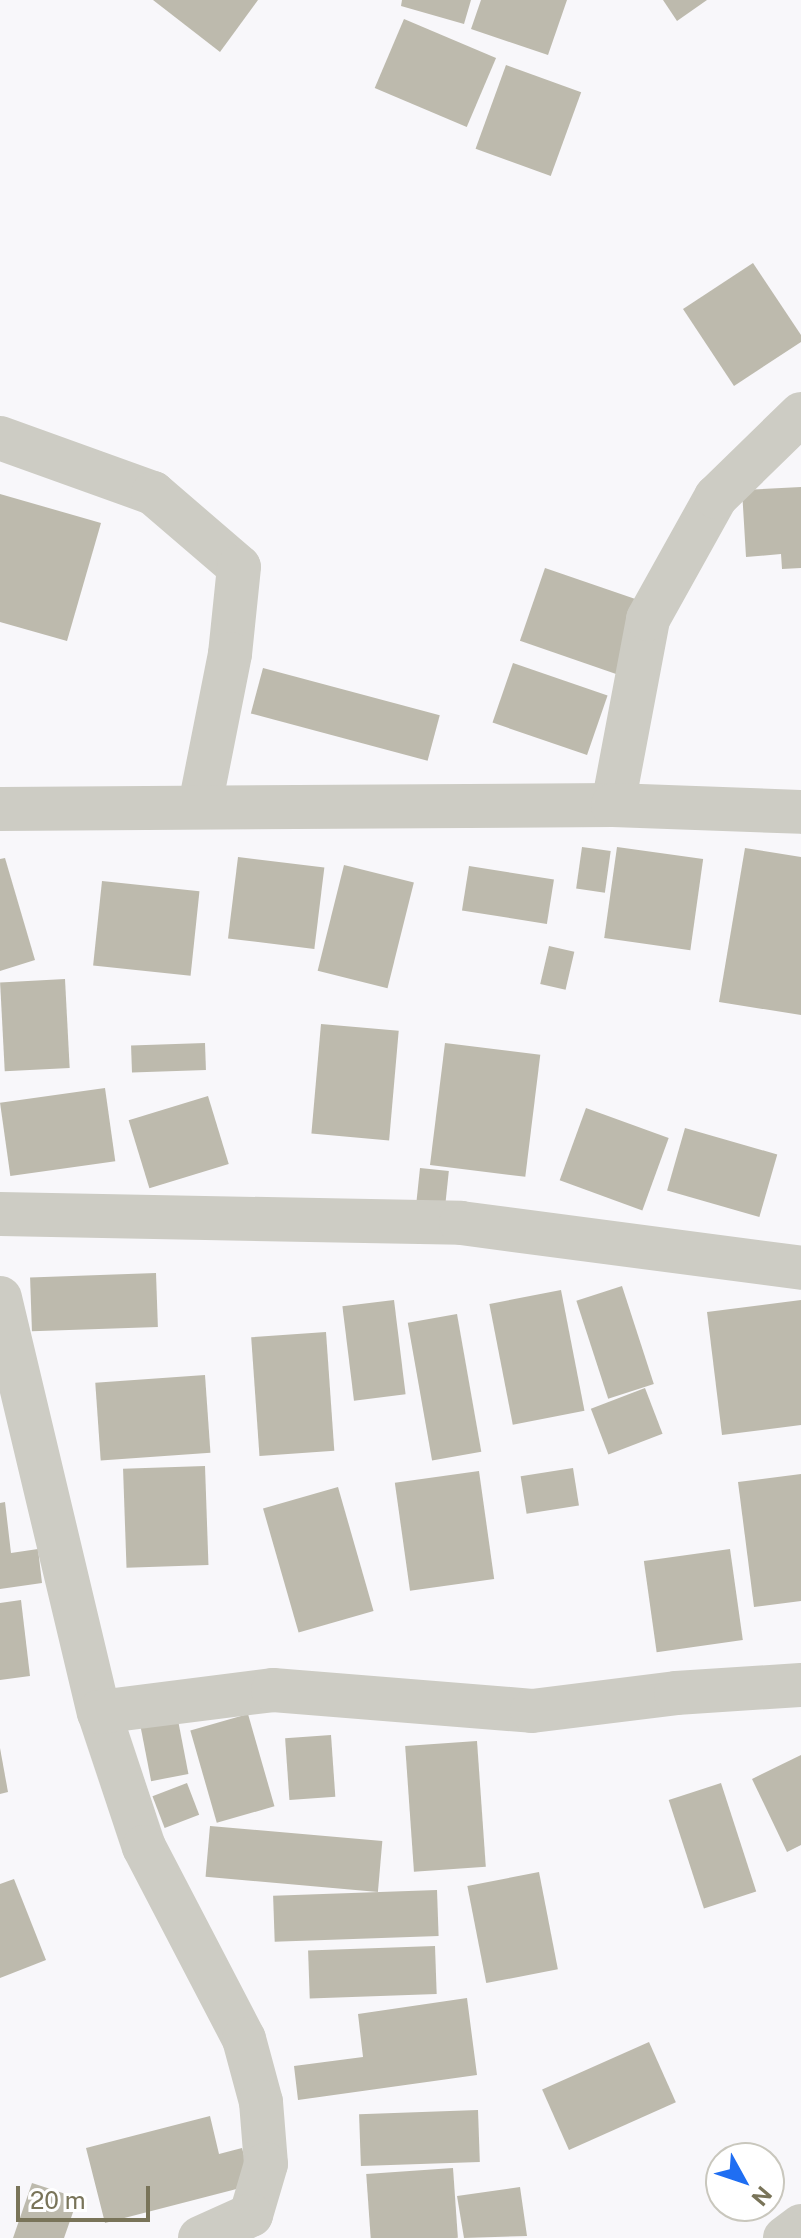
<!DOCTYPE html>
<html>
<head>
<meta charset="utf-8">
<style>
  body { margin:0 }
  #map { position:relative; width:801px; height:2238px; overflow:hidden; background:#f8f7fa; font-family:"Public Sans",sans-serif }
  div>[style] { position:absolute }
  .building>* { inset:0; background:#bdbaad; transform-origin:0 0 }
  .minor>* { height:44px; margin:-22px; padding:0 22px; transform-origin:22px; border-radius:22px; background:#cdccc4 }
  span { translate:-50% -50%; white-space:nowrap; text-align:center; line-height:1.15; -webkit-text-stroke:8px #fff; paint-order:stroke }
  .north { position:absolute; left:705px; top:2142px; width:80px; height:80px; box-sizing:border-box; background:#fff; border:2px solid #c9c7bd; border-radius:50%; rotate:130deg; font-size:22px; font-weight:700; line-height:32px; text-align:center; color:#797459 }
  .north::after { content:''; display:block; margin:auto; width:28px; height:36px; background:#1f6ef2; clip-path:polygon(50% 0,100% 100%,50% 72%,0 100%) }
  .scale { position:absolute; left:16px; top:2186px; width:134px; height:36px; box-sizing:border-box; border:4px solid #797459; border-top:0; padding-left:10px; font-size:24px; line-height:28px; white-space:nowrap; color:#797459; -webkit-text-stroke:6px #fff; paint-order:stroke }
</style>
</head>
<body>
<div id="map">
  <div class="building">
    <i style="clip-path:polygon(153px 0,258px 0,220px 52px)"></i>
    <i style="clip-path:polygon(402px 0,471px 0,464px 24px,401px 6px)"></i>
    <i style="clip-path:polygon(481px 0,567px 0,548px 55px,471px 29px)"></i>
    <i style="clip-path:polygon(663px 0,707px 0,677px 21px)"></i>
    <i style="left:404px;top:19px;width:100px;height:75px;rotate:23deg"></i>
    <i style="left:506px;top:65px;width:80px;height:89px;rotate:20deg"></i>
    <i style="clip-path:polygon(753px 263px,801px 335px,801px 342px,734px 386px,683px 309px)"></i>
    <i style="clip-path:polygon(801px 487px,801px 568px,782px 569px,781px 554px,746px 557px,742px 490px)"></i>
    <i style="clip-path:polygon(0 494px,101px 523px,67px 641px,0 622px)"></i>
    <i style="left:545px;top:568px;width:104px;height:77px;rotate:19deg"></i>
    <i style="left:513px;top:663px;width:100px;height:63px;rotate:19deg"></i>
    <i style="left:263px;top:668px;width:183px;height:47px;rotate:15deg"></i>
    <i style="left:582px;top:847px;width:29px;height:42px;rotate:8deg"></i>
    <i style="left:617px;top:847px;width:87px;height:92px;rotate:8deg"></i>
    <i style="clip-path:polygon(745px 848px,801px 857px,801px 1015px,719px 1002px)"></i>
    <i style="left:238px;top:857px;width:87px;height:82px;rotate:7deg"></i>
    <i style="clip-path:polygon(5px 858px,35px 960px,0 971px,0 859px)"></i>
    <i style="left:344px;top:865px;width:72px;height:109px;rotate:14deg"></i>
    <i style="left:469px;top:866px;width:86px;height:45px;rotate:9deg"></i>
    <i style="left:102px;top:881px;width:98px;height:85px;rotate:6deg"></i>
    <i style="left:549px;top:946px;width:26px;height:39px;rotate:13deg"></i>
    <i style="left:65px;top:979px;width:89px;height:65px;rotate:87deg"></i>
    <i style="left:321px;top:1024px;width:78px;height:110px;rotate:5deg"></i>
    <i style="left:205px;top:1043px;width:27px;height:74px;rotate:88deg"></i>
    <i style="left:445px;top:1043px;width:96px;height:123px;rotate:7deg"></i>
    <i style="left:105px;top:1088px;width:74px;height:106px;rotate:82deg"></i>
    <i style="left:208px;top:1096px;width:71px;height:83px;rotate:73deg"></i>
    <i style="left:586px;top:1108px;width:88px;height:77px;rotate:20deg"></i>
    <i style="left:685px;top:1128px;width:96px;height:65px;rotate:16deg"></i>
    <i style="left:420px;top:1168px;width:29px;height:41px;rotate:6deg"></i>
    <i style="left:156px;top:1273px;width:54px;height:126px;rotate:88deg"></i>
    <i style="left:622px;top:1286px;width:103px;height:48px;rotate:72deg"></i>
    <i style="left:561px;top:1290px;width:123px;height:73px;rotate:79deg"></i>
    <i style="left:394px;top:1300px;width:95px;height:52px;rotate:83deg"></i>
    <i style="clip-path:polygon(801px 1300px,801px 1425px,722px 1435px,707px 1312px)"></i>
    <i style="left:457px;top:1314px;width:140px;height:50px;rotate:80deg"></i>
    <i style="left:326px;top:1332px;width:119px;height:75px;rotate:86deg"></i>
    <i style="left:205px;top:1375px;width:78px;height:110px;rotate:86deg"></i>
    <i style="left:645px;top:1388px;width:49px;height:58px;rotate:69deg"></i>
    <i style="left:205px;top:1466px;width:99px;height:82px;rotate:88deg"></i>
    <i style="left:573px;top:1468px;width:38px;height:53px;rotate:81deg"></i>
    <i style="left:479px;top:1471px;width:109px;height:85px;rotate:82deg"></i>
    <i style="clip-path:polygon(801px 1474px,801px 1601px,754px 1607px,738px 1482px)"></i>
    <i style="left:338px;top:1487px;width:129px;height:78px;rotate:74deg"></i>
    <i style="clip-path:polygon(5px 1502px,11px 1553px,38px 1549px,42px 1583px,0 1589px,0 1503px)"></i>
    <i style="left:730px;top:1549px;width:92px;height:87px;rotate:82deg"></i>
    <i style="clip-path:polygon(21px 1600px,30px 1676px,0 1680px,0 1603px)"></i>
    <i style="left:248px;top:1714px;width:96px;height:60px;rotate:74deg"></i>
    <i style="left:177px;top:1715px;width:60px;height:38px;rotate:79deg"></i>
    <i style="left:331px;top:1735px;width:62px;height:46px;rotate:86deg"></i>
    <i style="left:477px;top:1741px;width:126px;height:72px;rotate:86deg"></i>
    <i style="clip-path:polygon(0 1748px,8px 1792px,0 1794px)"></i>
    <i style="clip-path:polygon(801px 1755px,801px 1845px,787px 1852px,752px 1779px)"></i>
    <i style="left:187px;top:1783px;width:34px;height:37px;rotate:69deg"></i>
    <i style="left:721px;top:1783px;width:114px;height:55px;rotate:72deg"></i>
    <i style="left:210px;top:1826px;width:173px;height:51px;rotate:5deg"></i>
    <i style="left:539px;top:1872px;width:99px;height:73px;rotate:79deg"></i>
    <i style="clip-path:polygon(14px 1879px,46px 1960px,0 1978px,0 1884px)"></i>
    <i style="left:437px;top:1890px;width:46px;height:164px;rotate:88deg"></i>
    <i style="left:435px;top:1946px;width:48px;height:127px;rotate:88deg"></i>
    <i style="clip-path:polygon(467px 1998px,477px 2075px,298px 2100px,294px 2066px,363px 2057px,358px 2014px)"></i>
    <i style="left:649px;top:2042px;width:66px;height:117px;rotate:66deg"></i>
    <i style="left:478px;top:2110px;width:52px;height:119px;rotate:88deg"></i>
    <i style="clip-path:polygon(210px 2116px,219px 2154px,242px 2148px,252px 2185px,105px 2223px,86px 2148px)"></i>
    <i style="left:453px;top:2168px;width:70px;height:87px;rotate:86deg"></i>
    <i style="clip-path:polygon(32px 2183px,78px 2198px,64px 2238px,13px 2238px)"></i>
    <i style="clip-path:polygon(520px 2187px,527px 2236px,464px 2238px,457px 2196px)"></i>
  </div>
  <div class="minor">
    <i style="left:0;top:438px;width:163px;rotate:19.8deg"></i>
    <i style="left:153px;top:493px;width:113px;rotate:40.7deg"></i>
    <i style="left:239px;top:567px;width:87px;rotate:95.9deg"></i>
    <i style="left:230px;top:654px;width:154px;rotate:101.2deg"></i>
    <i style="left:613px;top:805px;width:189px;rotate:-79.3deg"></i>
    <i style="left:648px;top:619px;width:140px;rotate:-60.9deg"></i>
    <i style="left:716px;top:497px;width:119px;rotate:-44.3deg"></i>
    <i style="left:0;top:809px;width:613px;rotate:-0.37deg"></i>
    <i style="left:613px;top:805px;width:188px;rotate:2.1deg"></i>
    <i style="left:0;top:1214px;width:461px;rotate:1.1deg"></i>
    <i style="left:461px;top:1223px;width:343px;rotate:7.5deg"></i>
    <i style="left:0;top:1298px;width:426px;rotate:76.6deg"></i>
    <i style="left:99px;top:1712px;width:142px;rotate:71.6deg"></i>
    <i style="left:144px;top:1847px;width:216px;rotate:62.5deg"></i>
    <i style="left:244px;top:2039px;width:65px;rotate:74.9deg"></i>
    <i style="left:261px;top:2102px;width:62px;rotate:85.4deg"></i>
    <i style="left:266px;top:2164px;width:53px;rotate:106.4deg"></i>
    <i style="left:251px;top:2215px;width:56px;rotate:155.7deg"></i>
    <i style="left:99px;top:1712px;width:175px;rotate:-7.2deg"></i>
    <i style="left:273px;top:1690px;width:260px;rotate:4.6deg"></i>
    <i style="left:532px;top:1711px;width:145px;rotate:-7.1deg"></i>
    <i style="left:676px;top:1693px;width:125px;rotate:-3.7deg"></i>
    <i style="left:785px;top:2238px;width:20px;rotate:-37deg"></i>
  </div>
  <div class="north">N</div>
  <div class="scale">20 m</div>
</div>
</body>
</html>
